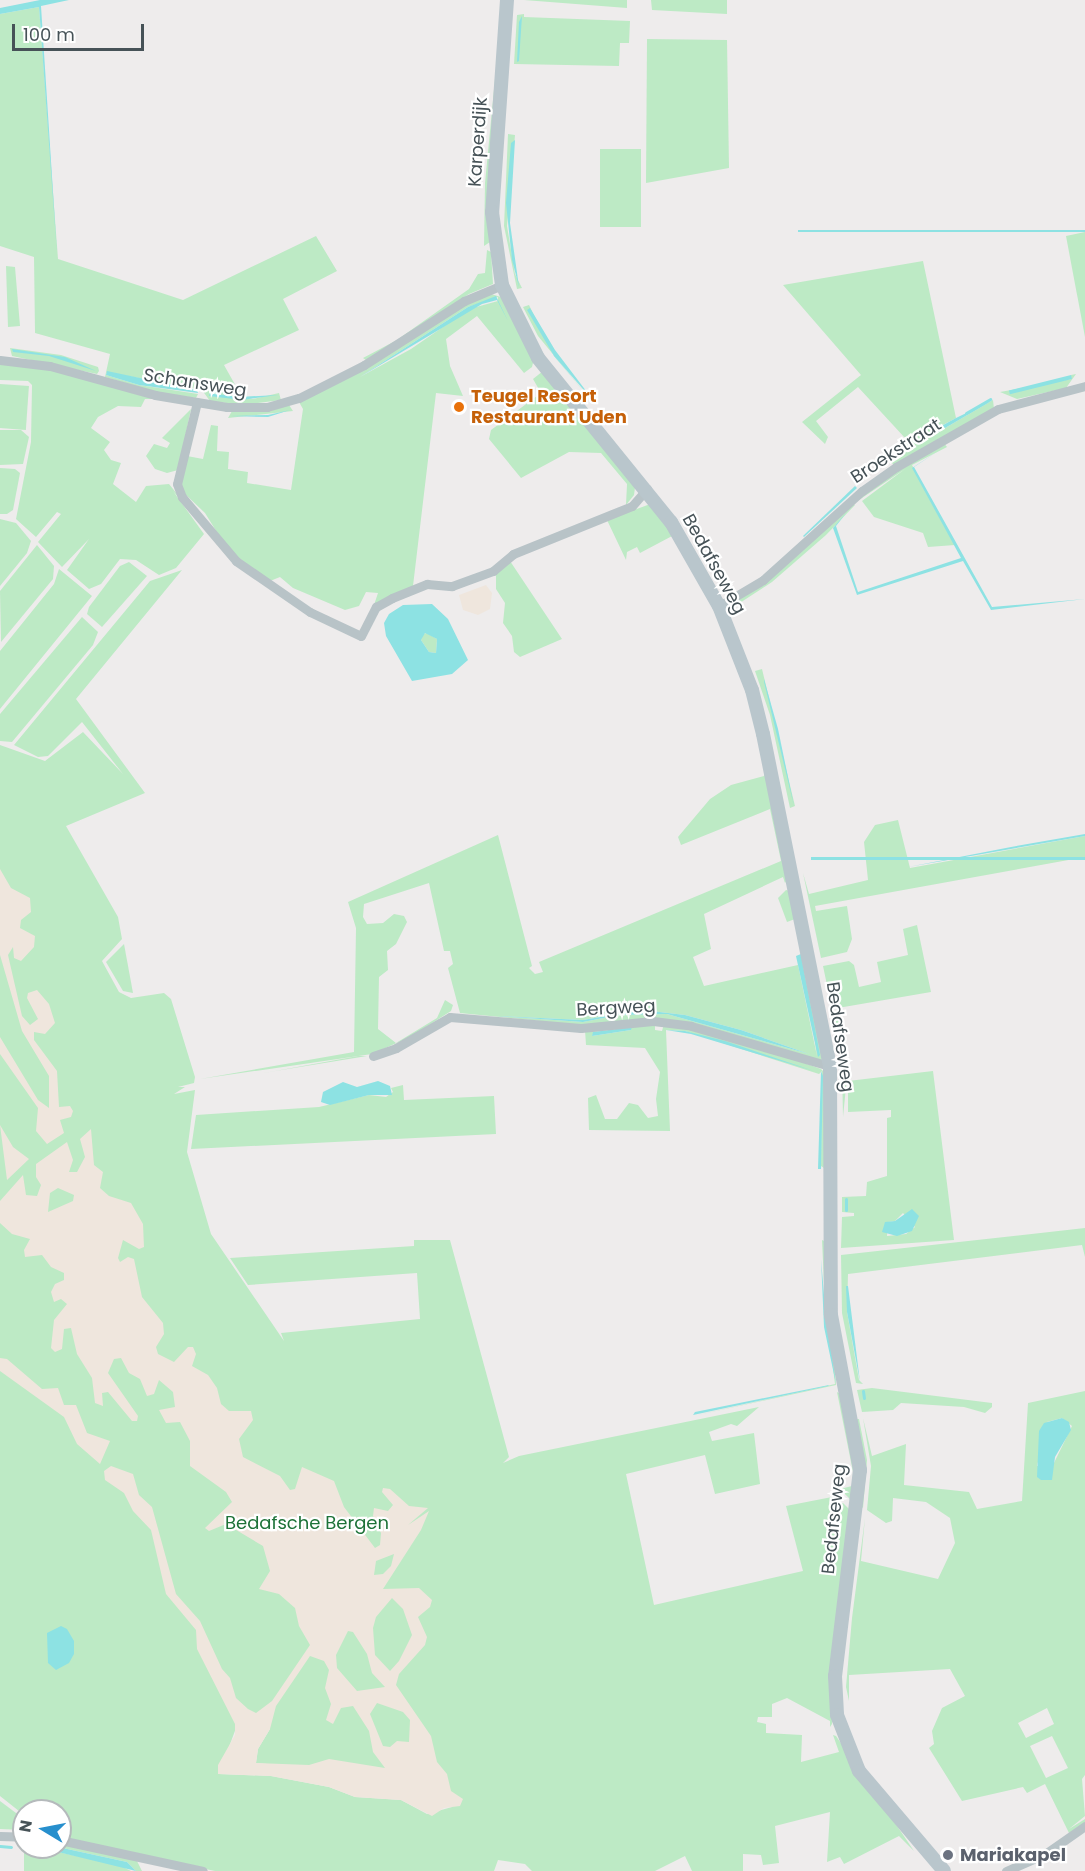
<!DOCTYPE html>
<html>
<head>
<meta charset="utf-8">
<style>
  body { margin:0 }
  #map { position:relative; width:1085px; height:1871px; overflow:hidden; background:#eeecec; font-family:Poppins,sans-serif }
  div>[style] { position:absolute }
  .green>* { inset:0; background:#bdeac5; transform-origin:0 0 }
  .sand>* { inset:0; background:#efe6dd }
  .water>* { inset:0; background:#8de2e3; transform-origin:0 0 }
  .stream>* { height:3px; margin:-1.5px; padding:0 1.5px; transform-origin:1.5px; border-radius:1.5px; background:#8de2e3 }
  .street>* { height:9px; margin:-4.5px; padding:0 4.5px; transform-origin:4.5px; border-radius:4.5px; background:#b8c3c7 }
  .secondary>* { height:14px; margin:-7px; padding:0 7px; transform-origin:7px; border-radius:7px; background:#b9c6cc }
  .dots>* { width:16px; height:16px; translate:-50% -50%; box-sizing:border-box; border:3px solid #fff; border-radius:50% }
  span { translate:-50% -50%; white-space:nowrap; text-align:center; line-height:1.15; -webkit-text-stroke:4.5px #fff; paint-order:stroke }
  .street-label { font-size:18px; color:#465257 }
  .food-label { font-size:18px; color:#c56008; font-weight:700 }
  .left { translate:0 -50%; text-align:left }
  .park-label { font-size:18px; color:#1e7238 }
  .worship-label { font-size:18px; color:#5b616d; font-weight:700 }
  .north { position:absolute; left:12px; top:1799px; width:60px; height:60px; box-sizing:border-box; background:#fff; border:2px solid #b5babc; border-radius:50%; rotate:280deg; font-size:16px; font-weight:700; line-height:24px; text-align:center; color:#465257 }
  .north::after { content:''; display:block; margin:auto; width:21px; height:27px; background:#278fcd; clip-path:polygon(50% 0,100% 100%,50% 72%,0 100%) }
  .scale { position:absolute; left:12px; top:24px; width:132px; height:27px; box-sizing:border-box; border:3px solid #465257; border-top:0; padding-left:8px; font-size:18px; line-height:21px; white-space:nowrap; color:#465257; -webkit-text-stroke:4px #fff; paint-order:stroke }
</style>
</head>
<body>
<div id="map">
  <div class="green">
    <i style="clip-path:polygon(524px 0,627px 0,627px 8px)"></i>
    <i style="clip-path:polygon(651px 0,727px 0,727px 14px,652px 10px)"></i>
    <i style="clip-path:polygon(39px 7px,58px 259px,183px 300px,316px 236px,337px 271px,283px 299px,299px 330px,224px 365px,242px 397px,209px 396px,253px 399px,279px 393px,281px 400px,243px 405px,210px 401px,202px 390px,107px 372px,106px 375px,139px 385px,198px 394px,196px 398px,156px 392px,105px 377px,110px 354px,35px 333px,34px 257px,0 246px,0 14px)"></i>
    <i style="clip-path:polygon(524px 14px,524px 17px,630px 21px,629px 43px,620px 43px,619px 66px,514px 64px,517px 15px)"></i>
    <i style="clip-path:polygon(647px 39px,727px 40px,729px 168px,646px 183px)"></i>
    <i style="clip-path:polygon(495px 79px,490px 242px,484px 246px,485px 183px)"></i>
    <i style="clip-path:polygon(508px 134px,515px 135px,507px 226px,515px 274px,522px 288px,517px 289px,504px 226px)"></i>
    <i style="left:600px;top:149px;width:41px;height:78px"></i>
    <i style="clip-path:polygon(1085px 232px,1085px 337px,1066px 236px)"></i>
    <i style="clip-path:polygon(487px 250px,491px 252px,493px 284px,469px 294px,366px 360px,363px 358px,397px 340px,469px 289px,478px 274px,485px 273px)"></i>
    <i style="clip-path:polygon(923px 261px,956px 418px,926px 434px,928px 438px,993px 400px,994px 409px,894px 465px,890px 461px,921px 443px,906px 451px,905px 438px,858px 387px,816px 421px,828px 437px,825px 444px,802px 422px,861px 375px,783px 285px)"></i>
    <i style="clip-path:polygon(6px 266px,15px 267px,20px 326px,8px 327px)"></i>
    <i style="clip-path:polygon(evenodd,491px 294px,501px 297px,534px 359px,532px 367px,524px 373px,477px 316px,446px 339px,450px 366px,463px 396px,436px 393px,413px 586px,374px 605px,378px 593px,366px 592px,359px 606px,345px 610px,293px 588px,280px 577px,270px 581px,228px 550px,205px 513px,183px 492px,180px 482px,187px 456px,203px 459px,211px 425px,218px 426px,217px 451px,229px 452px,228px 469px,248px 472px,247px 483px,291px 490px,303px 409px,299px 402px,386px 356px,461px 306px,491px 294px,498px 297px,498px 301px,469px 309px,411px 349px,360px 377px,468px 307px,498px 297px)"></i>
    <i style="clip-path:polygon(529px 305px,554px 356px,598px 409px,538px 336px,523px 307px)"></i>
    <i style="clip-path:polygon(10px 348px,61px 355px,98px 367px,99px 371px,97px 374px,12px 356px)"></i>
    <i style="clip-path:polygon(0 363px,42px 367px,155px 399px,145px 399px,141px 407px,118px 406px,98px 417px,91px 428px,110px 442px,104px 450px,111px 460px,121px 463px,113px 484px,136px 502px,146px 486px,169px 484px,198px 520px,173px 491px,204px 534px,176px 568px,159px 575px,136px 560px,120px 559px,101px 584px,89px 589px,67px 570px,89px 539px,62px 567px,38px 542px,61px 514px,57px 512px,36px 537px,16px 519px,31px 442px,32px 385px,28px 381px,0 380px)"></i>
    <i style="clip-path:polygon(543px 371px,636px 480px,634px 495px,626px 505px,627px 484px,601px 453px,569px 452px,521px 478px,489px 439px,491px 430px,541px 393px,533px 379px)"></i>
    <i style="clip-path:polygon(1076px 374px,1066px 388px,1017px 399px,1000px 392px,1071px 379px,1071px 375px)"></i>
    <i style="left:0;top:384px;width:29px;height:44px;rotate:4deg"></i>
    <i style="clip-path:polygon(289px 405px,293px 411px,228px 418px,232px 411px,264px 411px)"></i>
    <i style="clip-path:polygon(191px 409px,178px 470px,167px 473px,155px 469px,146px 456px,154px 444px,167px 448px,170px 443px,162px 438px)"></i>
    <i style="clip-path:polygon(21px 430px,29px 437px,23px 464px,0 465px,0 430px)"></i>
    <i style="clip-path:polygon(943px 442px,947px 447px,912px 465px,955px 545px,928px 547px,923px 533px,874px 517px,862px 501px,905px 469px,859px 500px,858px 497px)"></i>
    <i style="clip-path:polygon(0 468px,15px 469px,20px 473px,13px 510px,7px 514px,0 514px)"></i>
    <i style="clip-path:polygon(653px 503px,674px 535px,640px 553px,637px 547px,627px 552px,626px 560px,607px 520px)"></i>
    <i style="clip-path:polygon(851px 503px,855px 505px,826px 535px,772px 582px,732px 608px,730px 604px)"></i>
    <i style="clip-path:polygon(0 519px,16px 523px,31px 541px,27px 553px,0 586px)"></i>
    <i style="clip-path:polygon(37px 545px,54px 566px,53px 579px,1px 642px,0 591px)"></i>
    <i style="clip-path:polygon(510px 561px,562px 639px,520px 657px,514px 652px,512px 636px,503px 623px,505px 603px,496px 589px,496px 571px)"></i>
    <i style="clip-path:polygon(129px 562px,147px 576px,102px 627px,87px 614px,89px 607px,120px 566px)"></i>
    <i style="clip-path:polygon(59px 569px,92px 596px,0 709px,0 651px,54px 584px)"></i>
    <i style="clip-path:polygon(evenodd,182px 570px,76px 699px,145px 793px,66px 826px,118px 917px,122px 939px,102px 961px,119px 992px,131px 998px,164px 993px,171px 999px,195px 1077px,194px 1083px,178px 1087px,185px 1087px,174px 1094px,195px 1090px,187px 1152px,211px 1234px,284px 1341px,281px 1333px,420px 1319px,417px 1273px,248px 1285px,230px 1258px,414px 1246px,414px 1240px,450px 1240px,509px 1457px,503px 1463px,519px 1456px,759px 1407px,737px 1426px,731px 1424px,709px 1432px,712px 1441px,754px 1433px,760px 1484px,715px 1494px,705px 1455px,626px 1474px,654px 1605px,803px 1571px,786px 1506px,832px 1497px,835px 1504px,843px 1503px,851px 1511px,832px 1724px,830px 1727px,830px 1721px,787px 1698px,772px 1704px,772px 1717px,758px 1717px,757px 1722px,766px 1724px,766px 1733px,802px 1735px,801px 1762px,839px 1752px,833px 1735px,836px 1736px,914px 1851px,899px 1836px,844px 1864px,840px 1857px,827px 1862px,830px 1812px,775px 1826px,779px 1863px,763px 1865px,761px 1855px,743px 1854px,743px 1871px,692px 1871px,685px 1856px,655px 1871px,532px 1871px,525px 1864px,498px 1860px,494px 1871px,215px 1871px,60px 1838px,60px 1811px,24px 1811px,24px 1815px,0 1796px,0 745px,45px 761px,83px 732px,123px 774px,82px 722px,48px 756px,38px 757px,14px 745px,150px 581px,182px 570px,236px 1728px,270px 1729px,258px 1749px,256px 1763px,386px 1775px,452px 1807px,427px 1814px,401px 1800px,355px 1797px,329px 1787px,271px 1776px,219px 1774px,236px 1728px)"></i>
    <i style="clip-path:polygon(82px 617px,98px 632px,93px 645px,12px 742px,0 741px,0 714px)"></i>
    <i style="clip-path:polygon(427px 633px,437px 639px,436px 653px,429px 652px,421px 640px,422px 634px)"></i>
    <i style="clip-path:polygon(762px 669px,795px 806px,790px 808px,770px 715px,755px 671px)"></i>
    <i style="clip-path:polygon(evenodd,765px 763px,787px 880px,785px 883px,783px 877px,704px 914px,711px 949px,693px 957px,704px 986px,798px 965px,817px 1056px,802px 954px,825px 1057px,821px 1062px,692px 1024px,590px 1026px,460px 1013px,448px 968px,453px 964px,450px 951px,444px 951px,429px 883px,364px 904px,363px 917px,367px 924px,383px 923px,394px 914px,404px 916px,407px 922px,396px 944px,387px 951px,388px 970px,379px 977px,378px 1029px,396px 1043px,437px 1018px,445px 1000px,453px 1005px,451px 1011px,410px 1037px,372px 1054px,200px 1079px,354px 1052px,356px 928px,348px 902px,498px 835px,532px 966px,529px 968px,535px 974px,543px 972px,539px 962px,781px 861px,784px 875px,770px 809px,681px 845px,678px 837px,710px 799px,731px 785px,764px 776px,765px 763px,629px 1012px,651px 1011px,685px 1015px,741px 1030px,809px 1054px,667px 1014px,619px 1015px,583px 1022px,497px 1016px,583px 1020px,629px 1012px)"></i>
    <i style="clip-path:polygon(898px 820px,910px 868px,1085px 836px,1085px 857px,815px 906px,816px 911px,847px 906px,852px 939px,847px 952px,821px 958px,803px 873px,809px 894px,868px 880px,864px 842px,875px 825px)"></i>
    <i style="clip-path:polygon(786px 890px,790px 891px,795px 919px,787px 922px,778px 898px)"></i>
    <i style="clip-path:polygon(917px 925px,931px 992px,832px 1009px,823px 966px,849px 961px,854px 965px,859px 987px,881px 982px,877px 962px,908px 955px,903px 929px)"></i>
    <i style="clip-path:polygon(124px 944px,133px 993px,123px 991px,106px 962px)"></i>
    <i style="clip-path:polygon(838px 1017px,846px 1087px,843px 1117px,842px 1067px,833px 1018px)"></i>
    <i style="clip-path:polygon(evenodd,655px 1024px,655px 1030px,662px 1031px,664px 1024px,757px 1046px,821px 1069px,825px 1073px,827px 1170px,821px 1166px,822px 1071px,819px 1074px,685px 1031px,666px 1030px,670px 1131px,589px 1130px,588px 1098px,596px 1095px,605px 1119px,617px 1119px,629px 1103px,638px 1105px,648px 1118px,658px 1116px,656px 1099px,660px 1072px,645px 1048px,586px 1045px,585px 1030px,655px 1024px,631px 1026px,631px 1030px,592px 1036px,594px 1032px,631px 1026px)"></i>
    <i style="clip-path:polygon(358px 1056px,367px 1056px,215px 1081px,275px 1071px)"></i>
    <i style="clip-path:polygon(evenodd,933px 1071px,954px 1240px,841px 1248px,842px 1217px,854px 1216px,854px 1213px,842px 1212px,842px 1197px,866px 1196px,867px 1182px,887px 1176px,887px 1118px,891px 1117px,891px 1110px,848px 1112px,848px 1081px,933px 1071px,903px 1213px,915px 1227px,906px 1234px,887px 1236px,888px 1222px,895px 1221px,903px 1213px)"></i>
    <i style="clip-path:polygon(403px 1085px,404px 1100px,494px 1096px,496px 1134px,191px 1149px,196px 1115px,319px 1107px,369px 1095px,386px 1097px,393px 1092px,391px 1088px)"></i>
    <i style="clip-path:polygon(1085px 1228px,1085px 1257px,1082px 1245px,848px 1274px,847px 1312px,859px 1380px,863px 1384px,856px 1383px,842px 1313px,841px 1255px)"></i>
    <i style="clip-path:polygon(822px 1240px,826px 1242px,836px 1385px,693px 1416px,835px 1384px,825px 1306px)"></i>
    <i style="clip-path:polygon(872px 1388px,992px 1403px,992px 1407px,985px 1413px,964px 1407px,901px 1403px,893px 1410px,862px 1412px,857px 1390px)"></i>
    <i style="clip-path:polygon(evenodd,1085px 1391px,1085px 1775px,1082px 1779px,1085px 1816px,1069px 1829px,1085px 1819px,1085px 1823px,1069px 1833px,1045px 1784px,1027px 1793px,1023px 1787px,962px 1801px,929px 1748px,934px 1744px,932px 1731px,942px 1708px,965px 1696px,950px 1669px,849px 1675px,849px 1701px,846px 1687px,852px 1618px,865px 1518px,861px 1561px,938px 1579px,955px 1543px,950px 1518px,926px 1502px,893px 1498px,892px 1521px,886px 1523px,867px 1510px,871px 1466px,863px 1418px,872px 1456px,906px 1444px,904px 1485px,969px 1492px,977px 1509px,1022px 1501px,1028px 1403px,1085px 1391px,1062px 1418px,1072px 1426px,1053px 1465px,1037px 1466px,1047px 1422px,1062px 1418px,1085px 1391px,1047px 1708px,1054px 1724px,1026px 1738px,1018px 1723px,1047px 1708px,1085px 1391px,1052px 1736px,1068px 1768px,1046px 1778px,1030px 1746px,1052px 1736px)"></i>
    <i style="clip-path:polygon(837px 1392px,842px 1395px,856px 1466px,851px 1500px,840px 1489px,852px 1486px,853px 1472px)"></i>
    <i style="clip-path:polygon(855px 1419px,859px 1419px,867px 1460px,863px 1508px,859px 1505px)"></i>
    <i style="clip-path:polygon(0 1801px,24px 1819px,24px 1830px,0 1829px)"></i>
    <i style="clip-path:polygon(60px 1842px,136px 1859px,142px 1871px,136px 1871px,127px 1862px,58px 1847px)"></i>
    <i style="clip-path:polygon(24px 1849px,58px 1852px,119px 1865px,131px 1871px,24px 1871px)"></i>
  </div>
  <div class="sand">
    <i style="clip-path:polygon(486px 585px,492px 593px,490px 609px,478px 615px,463px 610px,459px 595px)"></i>
    <i style="clip-path:polygon(0 869px,11px 888px,30px 898px,31px 912px,21px 920px,20px 928px,35px 936px,34px 947px,21px 961px,14px 958px,13px 947px,8px 955px,22px 1016px,30px 1025px,38px 1019px,27px 998px,28px 993px,37px 990px,49px 1004px,55px 1023px,45px 1034px,34px 1032px,34px 1040px,57px 1071px,59px 1107px,70px 1106px,73px 1111px,71px 1117px,60px 1120px,64px 1133px,47px 1144px,36px 1131px,38px 1108px,0 1054px,0 1037px,38px 1100px,49px 1108px,49px 1076px,22px 1031px,0 955px)"></i>
    <i style="clip-path:polygon(0 1125px,13px 1147px,29px 1159px,7px 1180px)"></i>
    <i style="clip-path:polygon(evenodd,91px 1129px,94px 1165px,103px 1172px,100px 1188px,109px 1196px,131px 1203px,143px 1224px,144px 1247px,139px 1249px,123px 1240px,118px 1258px,120px 1262px,128px 1257px,134px 1259px,142px 1297px,163px 1323px,164px 1334px,156px 1347px,158px 1354px,174px 1362px,188px 1347px,193px 1347px,196px 1354px,192px 1366px,208px 1375px,217px 1388px,221px 1404px,229px 1411px,251px 1411px,253px 1420px,239px 1439px,243px 1457px,280px 1476px,290px 1490px,295px 1489px,302px 1467px,334px 1481px,344px 1507px,375px 1548px,380px 1545px,381px 1533px,373px 1516px,374px 1508px,388px 1511px,393px 1505px,382px 1492px,383px 1488px,390px 1489px,409px 1506px,428px 1508px,408px 1525px,429px 1511px,421px 1530px,383px 1589px,419px 1588px,432px 1600px,430px 1607px,418px 1617px,427px 1637px,425px 1645px,399px 1674px,396px 1685px,431px 1736px,437px 1762px,447px 1774px,451px 1791px,463px 1799px,460px 1806px,444px 1808px,432px 1816px,401px 1800px,355px 1797px,329px 1787px,271px 1776px,218px 1774px,218px 1765px,235px 1735px,235px 1724px,197px 1649px,196px 1630px,166px 1594px,151px 1530px,133px 1511px,124px 1493px,105px 1480px,104px 1471px,111px 1466px,133px 1474px,139px 1495px,152px 1507px,176px 1594px,200px 1621px,222px 1669px,230px 1678px,236px 1698px,248px 1709px,256px 1713px,272px 1701px,310px 1645px,299px 1626px,295px 1608px,279px 1594px,259px 1589px,270px 1571px,263px 1546px,226px 1524px,209px 1531px,205px 1528px,232px 1502px,226px 1492px,190px 1466px,190px 1441px,180px 1422px,166px 1423px,159px 1410px,175px 1407px,173px 1392px,159px 1380px,154px 1394px,147px 1396px,140px 1379px,129px 1373px,121px 1358px,114px 1359px,108px 1373px,138px 1416px,137px 1421px,132px 1421px,108px 1392px,102px 1393px,103px 1406px,95px 1403px,92px 1378px,77px 1354px,71px 1328px,64px 1329px,62px 1349px,55px 1352px,51px 1348px,54px 1320px,67px 1304px,61px 1299px,54px 1302px,51px 1292px,55px 1284px,64px 1280px,64px 1273px,51px 1267px,42px 1255px,25px 1257px,24px 1250px,30px 1239px,12px 1234px,0 1223px,0 1201px,23px 1175px,26px 1195px,37px 1196px,41px 1185px,36px 1177px,36px 1164px,67px 1142px,73px 1160px,69px 1172px,77px 1172px,85px 1157px,80px 1139px,91px 1129px,58px 1188px,74px 1195px,73px 1201px,48px 1212px,50px 1193px,58px 1188px,91px 1129px,394px 1554px,391px 1566px,383px 1574px,374px 1575px,376px 1561px,394px 1554px,91px 1129px,392px 1598px,403px 1609px,412px 1635px,399px 1661px,390px 1671px,375px 1655px,373px 1628px,376px 1617px,392px 1598px,91px 1129px,348px 1631px,353px 1632px,367px 1654px,372px 1673px,385px 1687px,357px 1691px,337px 1668px,336px 1655px,348px 1631px,91px 1129px,310px 1656px,324px 1661px,329px 1670px,325px 1688px,331px 1704px,326px 1720px,333px 1724px,341px 1708px,353px 1706px,369px 1731px,373px 1752px,385px 1768px,329px 1759px,309px 1765px,256px 1763px,258px 1749px,270px 1729px,276px 1706px,310px 1656px,91px 1129px,377px 1703px,403px 1712px,410px 1720px,409px 1742px,397px 1741px,390px 1747px,383px 1746px,370px 1714px,377px 1703px)"></i>
    <i style="clip-path:polygon(0 1358px,7px 1359px,42px 1389px,58px 1388px,64px 1405px,76px 1405px,87px 1433px,110px 1441px,100px 1464px,77px 1444px,64px 1417px,0 1371px)"></i>
  </div>
  <div class="water">
    <i style="clip-path:polygon(40px 0,69px 0,41px 6px,57px 254px,39px 7px,0 14px,0 8px)"></i>
    <i style="clip-path:polygon(522px 16px,519px 61px,517px 62px,519px 22px)"></i>
    <i style="clip-path:polygon(515px 140px,510px 223px,519px 287px,512px 260px,506px 203px,511px 143px)"></i>
    <i style="left:1085px;top:230px;width:2px;height:287px;rotate:90deg"></i>
    <i style="clip-path:polygon(496px 296px,508px 321px,497px 300px,482px 304px,360px 377px,468px 307px)"></i>
    <i style="clip-path:polygon(530px 308px,555px 350px,596px 404px,554px 356px,527px 310px)"></i>
    <i style="clip-path:polygon(12px 349px,65px 357px,96px 371px,49px 356px,13px 352px)"></i>
    <i style="clip-path:polygon(107px 371px,197px 390px,198px 393px,139px 385px,106px 375px)"></i>
    <i style="left:1071px;top:375px;width:4px;height:64px;rotate:76deg"></i>
    <i style="clip-path:polygon(210px 393px,238px 397px,278px 395px,242px 400px,209px 396px)"></i>
    <i style="clip-path:polygon(993px 400px,928px 438px,925px 435px,956px 418px)"></i>
    <i style="clip-path:polygon(290px 410px,268px 417px,230px 416px,268px 415px)"></i>
    <i style="clip-path:polygon(943px 448px,914px 467px,992px 607px,1085px 599px,991px 610px,963px 561px,857px 595px,833px 528px,847px 512px,836px 526px,858px 592px,961px 558px,912px 468px)"></i>
    <i style="clip-path:polygon(855px 486px,857px 488px,804px 537px,803px 536px)"></i>
    <i style="clip-path:polygon(evenodd,432px 604px,448px 619px,468px 660px,452px 674px,412px 681px,386px 636px,384px 623px,389px 614px,403px 605px,432px 604px,425px 633px,437px 639px,436px 653px,429px 652px,421px 640px,425px 633px)"></i>
    <i style="clip-path:polygon(764px 679px,778px 729px,794px 806px,764px 682px)"></i>
    <i style="clip-path:polygon(1085px 834px,1085px 836px,908px 867px,1011px 847px)"></i>
    <i style="left:1085px;top:857px;width:3px;height:274px;rotate:90deg"></i>
    <i style="clip-path:polygon(801px 954px,820px 1055px,818px 1057px,796px 956px)"></i>
    <i style="clip-path:polygon(629px 1012px,651px 1011px,685px 1015px,741px 1030px,809px 1054px,667px 1014px,619px 1015px,583px 1022px,497px 1016px,583px 1020px)"></i>
    <i style="clip-path:polygon(632px 1027px,631px 1030px,592px 1036px,593px 1032px)"></i>
    <i style="clip-path:polygon(666px 1030px,685px 1031px,725px 1041px,814px 1071px,691px 1034px)"></i>
    <i style="clip-path:polygon(821px 1071px,823px 1076px,821px 1169px,818px 1169px)"></i>
    <i style="clip-path:polygon(378px 1081px,390px 1086px,392px 1095px,369px 1095px,330px 1105px,321px 1102px,323px 1092px,343px 1082px,357px 1087px)"></i>
    <i style="clip-path:polygon(912px 1209px,919px 1216px,912px 1231px,897px 1236px,882px 1232px,885px 1222px,895px 1221px)"></i>
    <i style="clip-path:polygon(821px 1259px,825px 1306px,836px 1384px,824px 1327px)"></i>
    <i style="clip-path:polygon(846px 1286px,848px 1286px,860px 1382px,847px 1312px)"></i>
    <i style="clip-path:polygon(829px 1385px,828px 1386px,693px 1415px,695px 1412px)"></i>
    <i style="clip-path:polygon(1062px 1418px,1069px 1422px,1071px 1430px,1055px 1457px,1052px 1480px,1041px 1480px,1037px 1477px,1039px 1431px,1044px 1423px)"></i>
    <i style="clip-path:polygon(61px 1626px,67px 1629px,74px 1641px,74px 1654px,69px 1663px,56px 1670px,48px 1663px,47px 1633px)"></i>
    <i style="clip-path:polygon(24px 1844px,58px 1847px,127px 1862px,136px 1871px,58px 1852px,24px 1849px)"></i>
  </div>
  <div class="stream">
    <i style="left:966px;top:413px;width:28px;rotate:-30deg"></i>
    <i style="left:846px;top:1210px;width:11px;rotate:-90deg"></i>
    <i style="left:863px;top:1391px;width:7px;rotate:82deg"></i>
    <i style="left:0;top:1846px;width:11px;rotate:5deg"></i>
  </div>
  <div class="street">
    <i style="left:0;top:360px;width:50px;rotate:6.8deg"></i>
    <i style="left:50px;top:366px;width:109px;rotate:15.4deg"></i>
    <i style="left:155px;top:395px;width:73px;rotate:9.5deg"></i>
    <i style="left:227px;top:407px;width:40px"></i>
    <i style="left:267px;top:407px;width:33px;rotate:-16deg"></i>
    <i style="left:299px;top:398px;width:73px;rotate:-26.9deg"></i>
    <i style="left:364px;top:365px;width:119px;rotate:-32.6deg"></i>
    <i style="left:464px;top:301px;width:41px;rotate:-22.8deg"></i>
    <i style="left:197px;top:402px;width:84px;rotate:103.7deg"></i>
    <i style="left:177px;top:484px;width:14px;rotate:69deg"></i>
    <i style="left:182px;top:497px;width:84px;rotate:49.8deg"></i>
    <i style="left:236px;top:561px;width:90px;rotate:34.6deg"></i>
    <i style="left:310px;top:612px;width:56px;rotate:25.2deg"></i>
    <i style="left:361px;top:636px;width:33px;rotate:-63deg"></i>
    <i style="left:376px;top:607px;width:18px;rotate:-29deg"></i>
    <i style="left:392px;top:598px;width:38px;rotate:-22deg"></i>
    <i style="left:427px;top:584px;width:25px;rotate:5deg"></i>
    <i style="left:452px;top:586px;width:44px;rotate:-20.1deg"></i>
    <i style="left:493px;top:571px;width:26px;rotate:-40deg"></i>
    <i style="left:513px;top:554px;width:128px;rotate:-22deg"></i>
    <i style="left:632px;top:506px;width:23px;rotate:-49deg"></i>
    <i style="left:719px;top:606px;width:51px;rotate:-30.6deg"></i>
    <i style="left:763px;top:580px;width:133px;rotate:-42deg"></i>
    <i style="left:862px;top:491px;width:42px;rotate:-35.2deg"></i>
    <i style="left:896px;top:467px;width:117px;rotate:-29.6deg"></i>
    <i style="left:998px;top:409px;width:90px;rotate:-14.8deg"></i>
    <i style="left:373px;top:1056px;width:24px;rotate:-19deg"></i>
    <i style="left:396px;top:1048px;width:62px;rotate:-29.9deg"></i>
    <i style="left:450px;top:1017px;width:131px;rotate:4.8deg"></i>
    <i style="left:581px;top:1028px;width:72px;rotate:-5.6deg"></i>
    <i style="left:653px;top:1021px;width:38px;rotate:7deg"></i>
    <i style="left:691px;top:1026px;width:145px;rotate:16.1deg"></i>
    <i style="left:0;top:1836px;width:24px;rotate:2deg"></i>
    <i style="left:60px;top:1840px;width:146px;rotate:12.2deg"></i>
    <i style="left:1006px;top:1871px;width:43px;rotate:-23.6deg"></i>
    <i style="left:1045px;top:1854px;width:49px;rotate:-35deg"></i>
  </div>
  <div class="secondary">
    <i style="left:507px;top:0;width:213px;rotate:94deg"></i>
    <i style="left:492px;top:212px;width:74px;rotate:82.2deg"></i>
    <i style="left:502px;top:285px;width:81px;rotate:63.7deg"></i>
    <i style="left:538px;top:358px;width:211px;rotate:51deg"></i>
    <i style="left:671px;top:522px;width:97px;rotate:60.3deg"></i>
    <i style="left:719px;top:606px;width:90px;rotate:68.6deg"></i>
    <i style="left:752px;top:690px;width:45px;rotate:76deg"></i>
    <i style="left:763px;top:734px;width:339px;rotate:78.6deg"></i>
    <i style="left:830px;top:1066px;width:249px;rotate:89.8deg"></i>
    <i style="left:831px;top:1315px;width:158px;rotate:79.4deg"></i>
    <i style="left:860px;top:1470px;width:208px;rotate:96.9deg"></i>
    <i style="left:835px;top:1676px;width:39px;rotate:87deg"></i>
    <i style="left:837px;top:1715px;width:60px;rotate:68.6deg"></i>
    <i style="left:859px;top:1771px;width:131px;rotate:49.6deg"></i>
  </div>
  <div class="dots">
    <i style="left:459px;top:407px;background:#e8710a"></i>
    <i style="left:948px;top:1855px;background:#6b7280"></i>
  </div>
  <div class="street-label">
    <span style="left:478px;top:142px;rotate:-86deg">Karperdijk</span>
    <span style="left:195px;top:383px;rotate:9deg">Schansweg</span>
    <span style="left:896px;top:451px;rotate:-33deg">Broekstraat</span>
    <span style="left:714px;top:564px;rotate:61deg">Bedafseweg</span>
    <span style="left:616px;top:1008px;rotate:-3deg">Bergweg</span>
    <span style="left:840px;top:1037px;rotate:82deg">Bedafseweg</span>
    <span style="left:834px;top:1519px;rotate:-84deg">Bedafseweg</span>
  </div>
  <div class="food-label">
    <span class="left" style="left:471px;top:407px">Teugel Resort<br>Restaurant Uden</span>
  </div>
  <div class="park-label">
    <span style="left:307px;top:1523px">Bedafsche Bergen</span>
  </div>
  <div class="worship-label">
    <span class="left" style="left:960px;top:1855px">Mariakapel</span>
  </div>
  <div class="north">N</div>
  <div class="scale">100 m</div>
</div>
</body>
</html>
